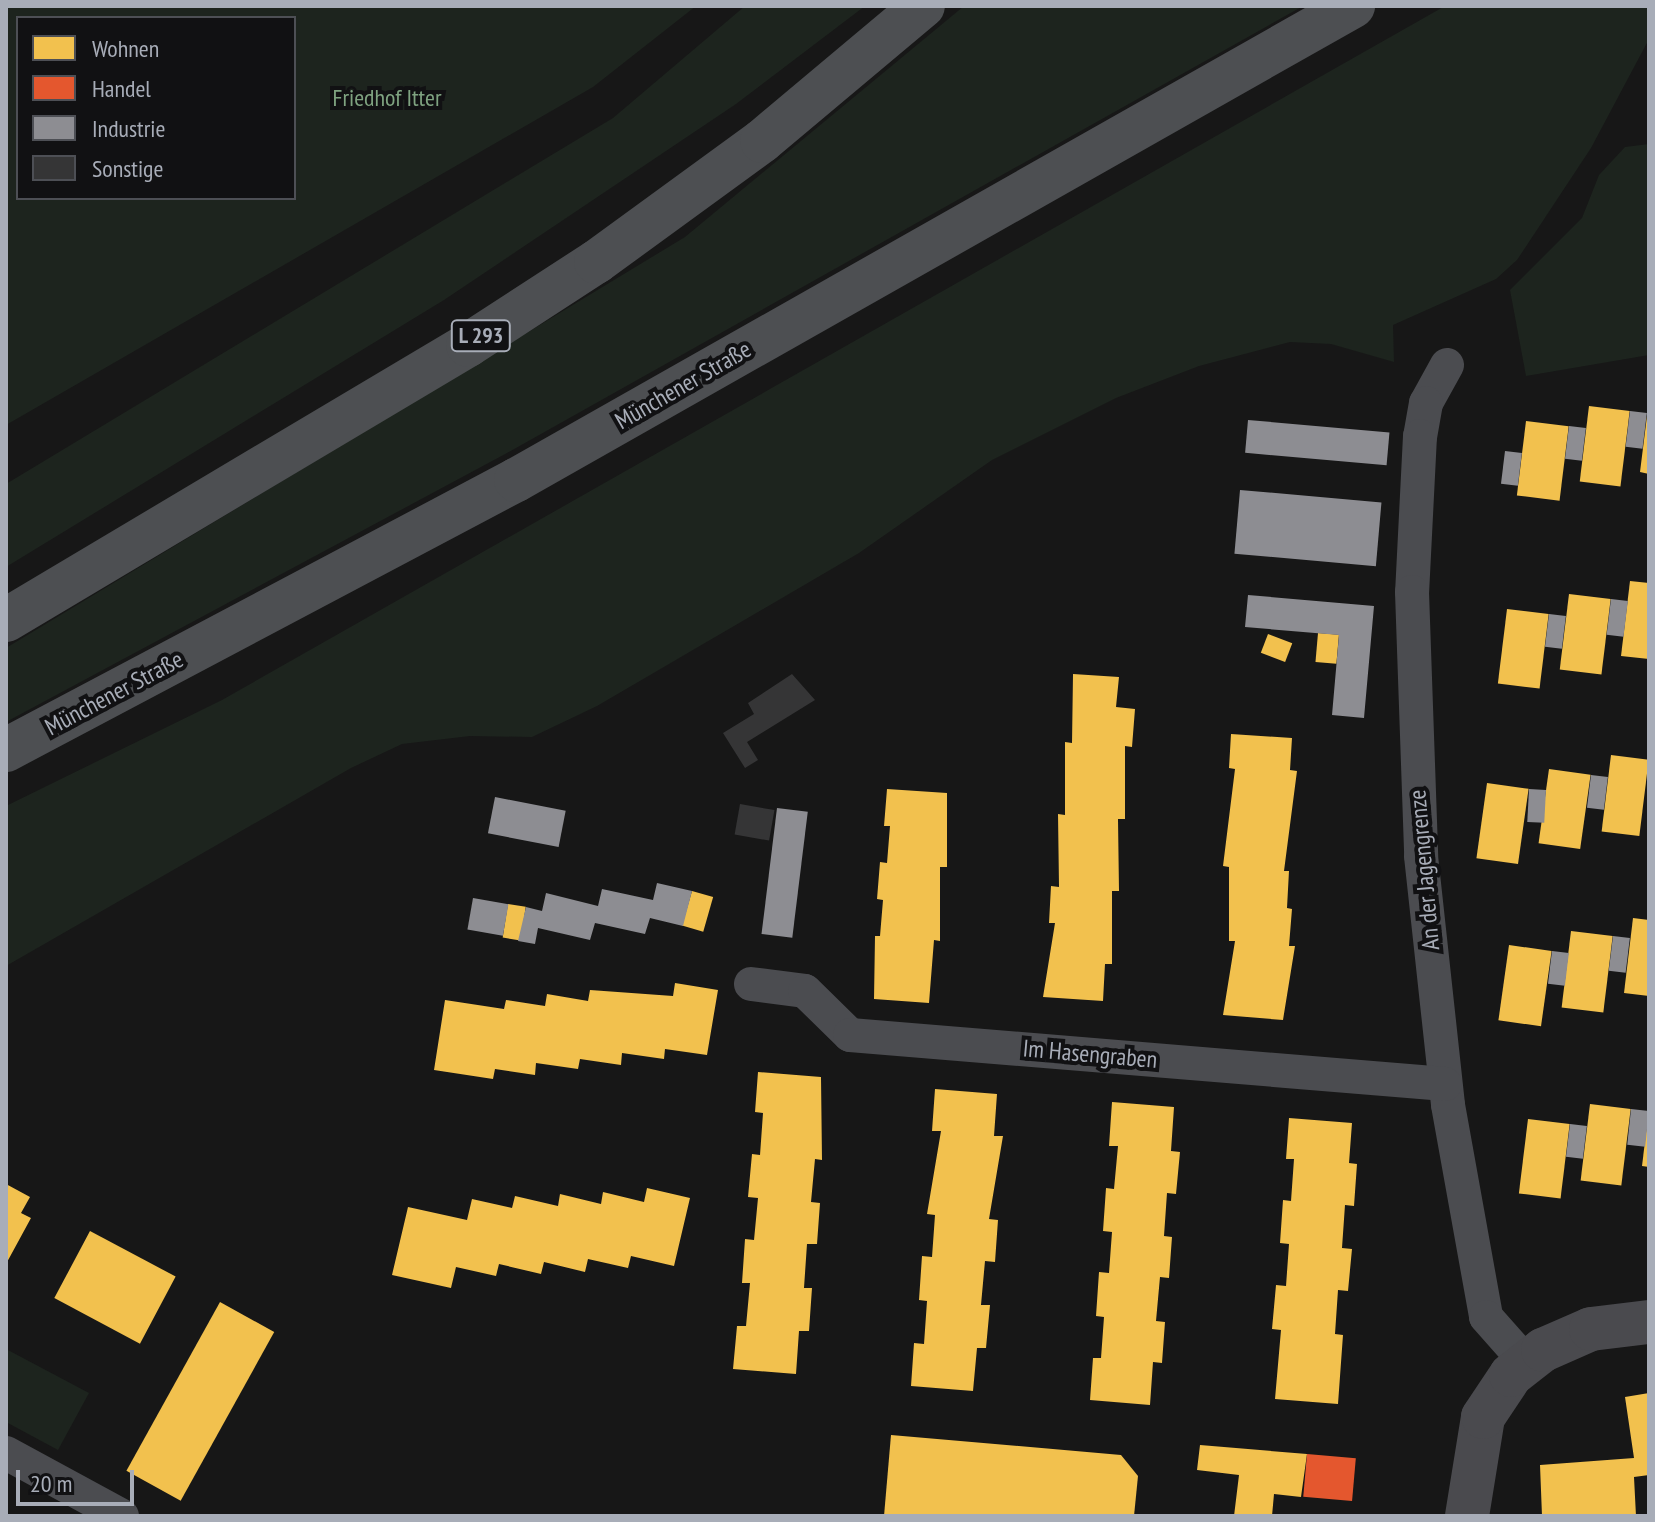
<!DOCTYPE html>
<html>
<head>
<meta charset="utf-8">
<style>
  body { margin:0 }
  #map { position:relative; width:1655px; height:1522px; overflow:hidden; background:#171717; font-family:"PT Sans Narrow",sans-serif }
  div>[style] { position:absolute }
  .green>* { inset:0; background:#1d241e }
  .homes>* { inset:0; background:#f2c14e; transform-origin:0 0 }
  .shops>* { inset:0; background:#e4572e; transform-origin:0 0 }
  .industry>* { inset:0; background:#8d8d92; transform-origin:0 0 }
  .building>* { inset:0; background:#353536; transform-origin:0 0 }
  .street>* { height:34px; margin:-17px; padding:0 17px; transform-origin:17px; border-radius:17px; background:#4b4c50 }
  .secondary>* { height:44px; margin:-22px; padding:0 22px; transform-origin:22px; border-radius:22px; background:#4a4a4e }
  .primary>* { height:44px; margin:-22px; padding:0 22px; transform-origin:22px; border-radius:22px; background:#4d4f52 }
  span { translate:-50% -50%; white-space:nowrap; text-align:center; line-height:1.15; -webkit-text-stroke:8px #111113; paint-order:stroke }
  .shield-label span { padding:2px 6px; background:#111113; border:2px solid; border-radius:6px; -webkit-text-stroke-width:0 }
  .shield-label { font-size:22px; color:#a8adb8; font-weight:700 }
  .park-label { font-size:24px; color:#7fa381 }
  .street-label { font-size:24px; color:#a8adb8 }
  .frame { position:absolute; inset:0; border:8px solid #a8adb8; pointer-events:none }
  .legend { position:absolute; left:16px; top:16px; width:280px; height:184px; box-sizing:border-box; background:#111113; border:2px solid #4d4f55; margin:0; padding:10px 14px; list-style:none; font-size:24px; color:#a8adb8 }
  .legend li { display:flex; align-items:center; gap:16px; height:40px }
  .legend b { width:40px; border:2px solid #4d4f55 }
  .scale { position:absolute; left:16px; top:1470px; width:118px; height:36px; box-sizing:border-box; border:4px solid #a8adb8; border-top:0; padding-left:10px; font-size:24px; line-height:28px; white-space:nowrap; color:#a8adb8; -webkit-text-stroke:6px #111113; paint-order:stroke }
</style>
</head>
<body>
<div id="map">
  <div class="green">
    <i style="clip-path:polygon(evenodd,6px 6px,696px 6px,593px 87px,6px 425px,6px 6px,294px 18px,294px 198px,18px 198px,18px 18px,294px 18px)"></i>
    <i style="clip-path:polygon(745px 6px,865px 6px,736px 104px,444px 300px,6px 567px,6px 484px,613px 118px)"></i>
    <i style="clip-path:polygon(964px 6px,1303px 6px,507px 453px,6px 722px,6px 648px,685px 237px)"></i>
    <i style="clip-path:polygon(1445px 6px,1649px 6px,1649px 39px,1591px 148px,1517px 260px,1496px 279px,1393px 325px,1394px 362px,1331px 344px,1290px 342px,1199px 366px,1116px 398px,992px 460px,859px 553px,597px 706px,532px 737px,470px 736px,402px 744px,351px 768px,6px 966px,6px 806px,222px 700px)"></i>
    <i style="clip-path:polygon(1649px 144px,1649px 355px,1526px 376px,1510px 290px,1582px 218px,1599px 175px,1625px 147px)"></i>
    <i style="clip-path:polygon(6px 1349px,89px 1393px,58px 1450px,6px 1422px)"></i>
  </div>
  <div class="homes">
    <i style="left:1589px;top:406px;width:41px;height:76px;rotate:7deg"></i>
    <i style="clip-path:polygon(1647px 416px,1649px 416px,1649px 474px,1640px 472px)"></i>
    <i style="left:1526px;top:421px;width:43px;height:75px;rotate:7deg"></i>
    <i style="clip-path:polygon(1630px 581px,1649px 583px,1649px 659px,1621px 656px)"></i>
    <i style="left:1569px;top:594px;width:42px;height:76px;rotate:7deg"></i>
    <i style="left:1507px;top:609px;width:42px;height:75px;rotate:7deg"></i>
    <i style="left:1318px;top:633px;width:21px;height:29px;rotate:5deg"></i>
    <i style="left:1268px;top:634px;width:26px;height:20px;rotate:21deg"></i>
    <i style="clip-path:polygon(1073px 674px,1119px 677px,1116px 707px,1135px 709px,1132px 747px,1125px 746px,1125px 819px,1118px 819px,1119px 891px,1112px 891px,1112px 964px,1105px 964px,1103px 1001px,1043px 997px,1055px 923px,1049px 923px,1051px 886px,1059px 887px,1058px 814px,1065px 815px,1065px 742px,1072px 743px)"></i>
    <i style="clip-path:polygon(1231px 734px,1292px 738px,1290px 770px,1297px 771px,1284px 871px,1289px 871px,1287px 908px,1292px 909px,1289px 946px,1295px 946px,1283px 1020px,1223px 1015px,1235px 941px,1229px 941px,1229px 867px,1223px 866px,1235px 769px,1229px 768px)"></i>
    <i style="left:1611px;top:755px;width:38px;height:77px;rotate:7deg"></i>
    <i style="left:1549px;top:769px;width:42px;height:75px;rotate:8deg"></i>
    <i style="left:1487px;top:783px;width:42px;height:76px;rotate:8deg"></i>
    <i style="clip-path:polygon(887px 789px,947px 793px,947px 867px,940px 867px,940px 941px,934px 940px,929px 1003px,874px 999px,875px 936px,880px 936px,883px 900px,877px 899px,880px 862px,887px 863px,890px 826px,884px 826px)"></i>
    <i style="left:692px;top:891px;width:22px;height:36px;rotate:16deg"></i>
    <i style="left:508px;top:904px;width:18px;height:34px;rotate:9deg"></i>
    <i style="clip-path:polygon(1633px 918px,1649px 920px,1649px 996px,1624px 993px)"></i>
    <i style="left:1571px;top:931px;width:42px;height:77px;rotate:7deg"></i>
    <i style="left:1509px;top:945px;width:43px;height:76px;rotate:8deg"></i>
    <i style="clip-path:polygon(675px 983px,718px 990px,707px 1055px,665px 1049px,664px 1059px,622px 1053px,621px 1065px,580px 1059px,578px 1069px,536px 1063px,535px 1075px,495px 1069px,493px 1079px,434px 1070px,445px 1000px,504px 1009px,506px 1000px,545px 1006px,547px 994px,588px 1001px,590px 990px,673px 996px)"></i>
    <i style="clip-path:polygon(758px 1072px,821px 1077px,822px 1160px,815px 1159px,811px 1202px,820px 1203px,817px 1244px,807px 1244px,804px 1288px,812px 1288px,809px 1331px,799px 1331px,796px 1374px,733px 1369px,737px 1326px,746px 1326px,750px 1283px,742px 1283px,745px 1239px,754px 1240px,758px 1198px,748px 1197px,752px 1154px,760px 1155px,763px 1113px,755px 1112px)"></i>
    <i style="clip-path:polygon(935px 1089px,997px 1094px,994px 1136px,1003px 1136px,989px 1219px,998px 1220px,995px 1262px,985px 1261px,981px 1305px,990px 1305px,986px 1348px,977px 1348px,973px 1391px,911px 1386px,914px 1343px,924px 1344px,927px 1301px,919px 1300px,922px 1256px,932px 1257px,935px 1215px,927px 1214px,941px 1131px,932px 1131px)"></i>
    <i style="clip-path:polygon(1112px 1102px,1174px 1107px,1171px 1151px,1180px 1152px,1176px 1194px,1167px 1193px,1164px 1236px,1172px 1237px,1169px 1278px,1160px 1277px,1156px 1321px,1165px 1322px,1162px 1363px,1153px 1362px,1150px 1405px,1090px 1400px,1093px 1358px,1101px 1358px,1104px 1317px,1096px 1316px,1099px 1272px,1109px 1273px,1112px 1232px,1103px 1231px,1106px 1188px,1114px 1189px,1118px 1146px,1109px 1146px)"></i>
    <i style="left:1590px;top:1104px;width:41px;height:77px;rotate:7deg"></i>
    <i style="clip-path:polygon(1289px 1118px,1352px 1123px,1349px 1163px,1357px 1164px,1354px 1206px,1345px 1205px,1342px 1248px,1352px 1249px,1348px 1291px,1338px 1290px,1335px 1334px,1343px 1335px,1338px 1404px,1275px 1399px,1281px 1330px,1272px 1329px,1276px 1285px,1286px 1286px,1289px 1244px,1280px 1243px,1283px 1200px,1291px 1201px,1294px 1159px,1286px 1159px)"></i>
    <i style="left:1528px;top:1119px;width:42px;height:75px;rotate:7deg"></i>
    <i style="clip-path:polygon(1647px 1125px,1649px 1126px,1649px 1167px,1642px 1166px)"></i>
    <i style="clip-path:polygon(6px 1184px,30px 1197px,21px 1213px,31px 1218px,6px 1264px)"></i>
    <i style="clip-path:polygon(647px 1188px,690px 1198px,674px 1266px,631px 1256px,628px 1268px,588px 1259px,585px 1272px,544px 1262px,541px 1274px,499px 1264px,496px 1276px,456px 1267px,451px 1288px,392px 1275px,408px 1207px,467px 1220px,472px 1199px,512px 1208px,515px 1196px,558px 1206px,560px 1194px,601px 1204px,603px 1192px,644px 1202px)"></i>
    <i style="left:90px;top:1231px;width:97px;height:76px;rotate:28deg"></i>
    <i style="left:220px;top:1302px;width:62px;height:193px;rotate:29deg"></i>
    <i style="clip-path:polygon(1649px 1393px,1649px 1475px,1634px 1477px,1636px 1516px,1542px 1516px,1540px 1465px,1634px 1458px,1625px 1397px)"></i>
    <i style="clip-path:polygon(891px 1435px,1121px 1455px,1138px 1476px,1134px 1516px,884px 1516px)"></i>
    <i style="clip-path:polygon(1200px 1445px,1307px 1454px,1301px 1497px,1274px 1494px,1272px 1516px,1234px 1516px,1239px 1475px,1197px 1470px)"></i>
  </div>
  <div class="shops">
    <i style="left:1307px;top:1454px;width:49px;height:43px;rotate:5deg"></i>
  </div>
  <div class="industry">
    <i style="left:1630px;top:411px;width:17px;height:36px;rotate:7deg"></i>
    <i style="left:1248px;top:420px;width:142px;height:33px;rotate:5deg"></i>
    <i style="left:1569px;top:426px;width:17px;height:33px;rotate:7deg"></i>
    <i style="left:1505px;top:451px;width:17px;height:33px;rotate:7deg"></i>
    <i style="left:1240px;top:490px;width:142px;height:64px;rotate:5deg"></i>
    <i style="clip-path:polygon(1248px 595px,1374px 606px,1364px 718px,1332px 715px,1339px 635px,1245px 627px)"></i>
    <i style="left:1611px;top:599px;width:17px;height:36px;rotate:7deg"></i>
    <i style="left:1549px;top:614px;width:17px;height:33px;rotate:7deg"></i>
    <i style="left:1591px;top:775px;width:17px;height:33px;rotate:7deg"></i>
    <i style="left:1529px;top:789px;width:17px;height:33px;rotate:3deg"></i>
    <i style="left:495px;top:797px;width:72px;height:37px;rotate:11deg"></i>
    <i style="left:777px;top:808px;width:31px;height:127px;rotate:7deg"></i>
    <i style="clip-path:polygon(657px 883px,692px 891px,683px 926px,650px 918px,645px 934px,595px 923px,590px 940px,538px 928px,535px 944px,518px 941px,526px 907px,542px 911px,546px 893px,598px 906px,602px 889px,653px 900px)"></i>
    <i style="left:473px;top:898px;width:36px;height:32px;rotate:10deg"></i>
    <i style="left:1613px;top:936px;width:17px;height:35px;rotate:7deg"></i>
    <i style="left:1552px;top:951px;width:17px;height:33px;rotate:7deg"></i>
    <i style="left:1631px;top:1109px;width:18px;height:36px;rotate:6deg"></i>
    <i style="left:1570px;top:1124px;width:17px;height:33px;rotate:7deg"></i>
  </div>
  <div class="building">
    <i style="clip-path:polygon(792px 674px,815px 700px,747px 742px,758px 760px,745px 768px,723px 733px,754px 714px,748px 703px)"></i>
    <i style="left:740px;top:804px;width:35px;height:31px;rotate:10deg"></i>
  </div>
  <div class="street">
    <i style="left:1447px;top:365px;width:43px;rotate:118.9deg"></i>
    <i style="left:1426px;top:403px;width:34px;rotate:100deg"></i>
    <i style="left:1420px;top:436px;width:156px;rotate:92.9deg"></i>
    <i style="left:1412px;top:592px;width:264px;rotate:88deg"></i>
    <i style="left:1421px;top:856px;width:250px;rotate:83.8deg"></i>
    <i style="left:1448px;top:1105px;width:215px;rotate:79.8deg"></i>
    <i style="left:1486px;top:1317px;width:60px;rotate:48.4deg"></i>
    <i style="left:751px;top:984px;width:54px;rotate:7.4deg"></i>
    <i style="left:805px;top:991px;width:63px;rotate:44.4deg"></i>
    <i style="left:850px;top:1035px;width:597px;rotate:4.71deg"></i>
    <i style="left:6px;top:1453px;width:132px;rotate:28.5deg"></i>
  </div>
  <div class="secondary">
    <i style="left:1467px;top:1516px;width:100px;rotate:-80.8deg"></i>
    <i style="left:1483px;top:1417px;width:50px;rotate:-56.3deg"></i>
    <i style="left:1511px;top:1375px;width:41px;rotate:-38deg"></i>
    <i style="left:1543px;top:1350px;width:52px;rotate:-23.6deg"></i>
    <i style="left:1591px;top:1329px;width:58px;rotate:-6.9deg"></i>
  </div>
  <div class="primary">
    <i style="left:6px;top:620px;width:538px;rotate:-30.76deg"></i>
    <i style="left:468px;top:345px;width:153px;rotate:-33deg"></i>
    <i style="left:596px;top:262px;width:205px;rotate:-36.1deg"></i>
    <i style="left:762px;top:141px;width:210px;rotate:-40deg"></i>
    <i style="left:6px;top:750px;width:577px;rotate:-27.9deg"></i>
    <i style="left:516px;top:480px;width:962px;rotate:-29.52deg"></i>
  </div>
  <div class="shield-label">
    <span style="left:481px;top:336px">L 293</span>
  </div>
  <div class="park-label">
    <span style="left:387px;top:98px">Friedhof Itter</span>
  </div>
  <div class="street-label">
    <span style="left:683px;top:385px;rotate:-30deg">Münchener Straße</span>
    <span style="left:114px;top:693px;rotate:-28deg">Münchener Straße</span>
    <span style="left:1424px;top:870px;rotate:-95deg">An der Jagengrenze</span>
    <span style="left:1090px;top:1054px;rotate:5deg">Im Hasengraben</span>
  </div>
  <div class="frame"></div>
  <ul class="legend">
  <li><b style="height:22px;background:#f2c14e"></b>Wohnen</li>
  <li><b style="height:22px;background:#e4572e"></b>Handel</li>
  <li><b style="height:22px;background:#8d8d92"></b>Industrie</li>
  <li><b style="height:22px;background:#353536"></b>Sonstige</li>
  </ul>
  <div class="scale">20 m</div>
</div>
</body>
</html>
